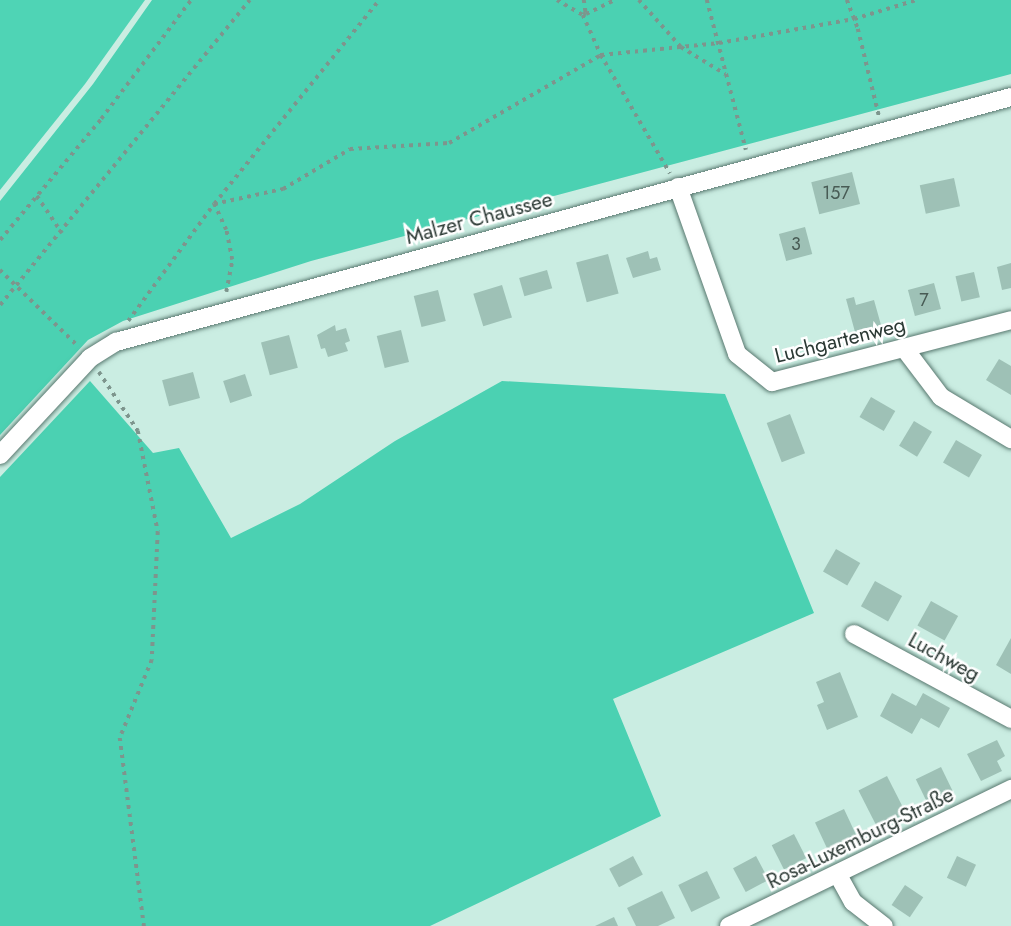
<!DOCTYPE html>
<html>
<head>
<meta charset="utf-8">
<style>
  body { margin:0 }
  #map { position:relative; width:1011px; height:926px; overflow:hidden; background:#caede2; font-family:Jost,sans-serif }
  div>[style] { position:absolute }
  .forest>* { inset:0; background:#4bd1b2 }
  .water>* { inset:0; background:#4fd4b5 }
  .building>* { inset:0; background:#9ec1b6; transform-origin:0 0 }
  .path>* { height:3.5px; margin-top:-1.75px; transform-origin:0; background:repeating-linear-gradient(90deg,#7d958d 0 3.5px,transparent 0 8.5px) }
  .roads { filter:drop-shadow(0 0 2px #58786f) drop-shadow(0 0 2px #58786f) }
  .minor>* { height:18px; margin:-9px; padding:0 9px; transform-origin:9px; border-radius:9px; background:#fff }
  span { translate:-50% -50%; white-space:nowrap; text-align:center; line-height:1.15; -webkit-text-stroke:5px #fff; paint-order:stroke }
  .number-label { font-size:18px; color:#485b54 }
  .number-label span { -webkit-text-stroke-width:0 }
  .street-label { font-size:21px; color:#2b3934 }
</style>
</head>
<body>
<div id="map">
  <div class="forest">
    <i style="clip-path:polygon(152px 0,1011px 0,1011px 74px,311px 261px,123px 321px,88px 340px,0 435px,0 201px,93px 84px)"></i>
    <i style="clip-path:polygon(90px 381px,153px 453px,179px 448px,231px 538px,300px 504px,395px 441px,502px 381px,725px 394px,814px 613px,613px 699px,661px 816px,430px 926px,0 926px,0 477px)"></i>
  </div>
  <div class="water">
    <i style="clip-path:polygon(0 0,145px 0,85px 84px,0 190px)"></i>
  </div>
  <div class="building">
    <i style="left:852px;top:172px;width:33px;height:42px;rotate:76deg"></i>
    <i style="left:954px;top:178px;width:29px;height:35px;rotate:78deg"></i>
    <i style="left:805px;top:227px;width:28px;height:27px;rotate:75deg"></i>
    <i style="clip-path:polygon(648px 251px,650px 259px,657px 257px,661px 270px,633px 278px,626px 258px)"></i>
    <i style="left:608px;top:254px;width:41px;height:33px;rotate:75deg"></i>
    <i style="clip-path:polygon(1011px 263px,1011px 288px,1002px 290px,997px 267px)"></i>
    <i style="left:547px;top:270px;width:19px;height:29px;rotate:74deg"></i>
    <i style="left:974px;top:272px;width:26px;height:19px;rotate:77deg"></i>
    <i style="left:934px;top:283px;width:27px;height:27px;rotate:75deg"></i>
    <i style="left:502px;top:285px;width:34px;height:30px;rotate:73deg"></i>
    <i style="left:438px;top:290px;width:32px;height:25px;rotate:76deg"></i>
    <i style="clip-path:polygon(854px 297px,856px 305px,874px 300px,881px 325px,855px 332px,846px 299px)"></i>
    <i style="clip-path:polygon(335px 325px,336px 331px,346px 328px,350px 341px,345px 343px,348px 351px,328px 357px,325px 348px,321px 349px,317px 335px)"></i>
    <i style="left:401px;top:330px;width:33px;height:25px;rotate:76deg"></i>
    <i style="left:289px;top:335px;width:34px;height:29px;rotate:75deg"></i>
    <i style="clip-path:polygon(999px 359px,1011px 366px,1011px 395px,986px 380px)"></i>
    <i style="left:193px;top:372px;width:27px;height:32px;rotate:75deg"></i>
    <i style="left:245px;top:374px;width:23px;height:23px;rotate:72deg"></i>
    <i style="left:871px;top:397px;width:28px;height:23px;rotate:30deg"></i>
    <i style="left:790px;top:414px;width:42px;height:25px;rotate:69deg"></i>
    <i style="left:914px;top:421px;width:21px;height:29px;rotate:31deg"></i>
    <i style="left:956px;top:440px;width:30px;height:26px;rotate:30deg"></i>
    <i style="left:836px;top:549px;width:28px;height:26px;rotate:30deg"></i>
    <i style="left:875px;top:581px;width:31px;height:29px;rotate:29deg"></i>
    <i style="left:931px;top:601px;width:31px;height:28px;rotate:29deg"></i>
    <i style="clip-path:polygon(1011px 638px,1011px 674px,996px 665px)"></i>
    <i style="clip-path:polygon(840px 672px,858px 717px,827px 730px,817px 705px,824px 702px,816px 682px)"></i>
    <i style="clip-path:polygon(892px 693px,916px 706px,923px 693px,950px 708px,939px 728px,921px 718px,912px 734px,880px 716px)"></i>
    <i style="clip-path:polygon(997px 740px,1005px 756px,997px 761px,1002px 771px,981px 781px,967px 754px)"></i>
    <i style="left:941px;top:767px;width:28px;height:28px;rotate:64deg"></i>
    <i style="left:887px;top:776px;width:42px;height:32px;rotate:63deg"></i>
    <i style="left:844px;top:809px;width:29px;height:32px;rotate:65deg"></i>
    <i style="left:794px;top:834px;width:27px;height:25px;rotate:63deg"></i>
    <i style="left:633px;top:856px;width:21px;height:27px;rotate:62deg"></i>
    <i style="left:756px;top:856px;width:27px;height:26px;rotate:62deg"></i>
    <i style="left:957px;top:856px;width:21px;height:24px;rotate:25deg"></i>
    <i style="left:707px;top:871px;width:30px;height:32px;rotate:64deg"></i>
    <i style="left:905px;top:885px;width:22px;height:24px;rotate:34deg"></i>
    <i style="clip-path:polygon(662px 891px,675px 918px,658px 926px,636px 926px,627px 908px)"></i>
    <i style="clip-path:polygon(614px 917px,618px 926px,595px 926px)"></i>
  </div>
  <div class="path">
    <i style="left:557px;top:0;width:30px;rotate:30deg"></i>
    <i style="left:584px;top:0;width:14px;rotate:82deg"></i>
    <i style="left:586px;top:14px;width:3px;rotate:162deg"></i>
    <i style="left:583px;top:15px;width:44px;rotate:65.8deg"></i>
    <i style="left:601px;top:55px;width:137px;rotate:59.7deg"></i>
    <i style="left:639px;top:0;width:63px;rotate:48.2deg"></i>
    <i style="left:681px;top:47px;width:52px;rotate:31.5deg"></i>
    <i style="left:707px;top:0;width:155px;rotate:75.4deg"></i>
    <i style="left:847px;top:0;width:31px;rotate:69deg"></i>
    <i style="left:858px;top:29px;width:89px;rotate:76.4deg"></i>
    <i style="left:586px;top:14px;width:32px;rotate:-26deg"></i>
    <i style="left:37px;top:196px;width:45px;rotate:56deg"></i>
    <i style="left:0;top:240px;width:158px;rotate:-50.1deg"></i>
    <i style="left:101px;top:119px;width:149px;rotate:-52.9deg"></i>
    <i style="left:0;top:270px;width:110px;rotate:44.3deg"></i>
    <i style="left:226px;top:292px;width:33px;rotate:-79deg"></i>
    <i style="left:232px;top:260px;width:31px;rotate:-101deg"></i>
    <i style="left:226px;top:230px;width:29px;rotate:-115deg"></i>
    <i style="left:214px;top:204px;width:71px;rotate:-12.3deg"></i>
    <i style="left:283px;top:189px;width:78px;rotate:-30.8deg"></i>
    <i style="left:350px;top:149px;width:99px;rotate:-3.5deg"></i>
    <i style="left:449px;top:143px;width:176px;rotate:-30.1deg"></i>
    <i style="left:601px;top:55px;width:119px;rotate:-5.8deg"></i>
    <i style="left:719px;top:43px;width:137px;rotate:-10.1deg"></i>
    <i style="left:854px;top:19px;width:65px;rotate:-17deg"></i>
    <i style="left:0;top:305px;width:394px;rotate:-50.7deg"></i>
    <i style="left:128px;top:321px;width:145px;rotate:-53.7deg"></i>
    <i style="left:214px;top:204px;width:262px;rotate:-51deg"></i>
    <i style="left:99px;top:372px;width:71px;rotate:56.5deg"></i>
    <i style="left:138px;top:431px;width:103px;rotate:78.8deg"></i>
    <i style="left:158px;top:532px;width:128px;rotate:92.7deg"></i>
    <i style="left:152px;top:660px;width:84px;rotate:112.3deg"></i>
    <i style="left:120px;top:738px;width:190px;rotate:82.7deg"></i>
  </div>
  <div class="roads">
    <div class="minor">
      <i style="left:678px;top:187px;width:177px;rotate:70.5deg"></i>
      <i style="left:737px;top:354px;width:45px;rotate:38.7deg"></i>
      <i style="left:772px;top:382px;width:247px;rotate:-14.5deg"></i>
      <i style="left:904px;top:348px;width:61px;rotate:52.9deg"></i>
      <i style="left:941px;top:397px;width:82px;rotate:31deg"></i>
      <i style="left:0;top:455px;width:132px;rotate:-47.1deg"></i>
      <i style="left:90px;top:358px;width:31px;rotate:-32deg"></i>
      <i style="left:116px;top:342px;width:928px;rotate:-15.31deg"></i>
      <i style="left:854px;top:634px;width:179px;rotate:28.4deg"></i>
      <i style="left:838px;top:875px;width:31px;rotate:61deg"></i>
      <i style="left:853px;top:902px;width:39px;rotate:38deg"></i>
      <i style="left:729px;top:926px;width:314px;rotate:-25.9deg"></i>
    </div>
  </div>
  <div class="number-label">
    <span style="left:836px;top:193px">157</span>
    <span style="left:796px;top:244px">3</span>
    <span style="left:924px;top:300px">7</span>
  </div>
  <div class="street-label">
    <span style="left:479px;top:218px;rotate:-15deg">Malzer Chaussee</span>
    <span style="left:840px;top:340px;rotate:-14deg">Luchgartenweg</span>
    <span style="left:944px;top:657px;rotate:29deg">Luchweg</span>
    <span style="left:860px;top:838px;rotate:-26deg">Rosa-Luxemburg-Straße</span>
  </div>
</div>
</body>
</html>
